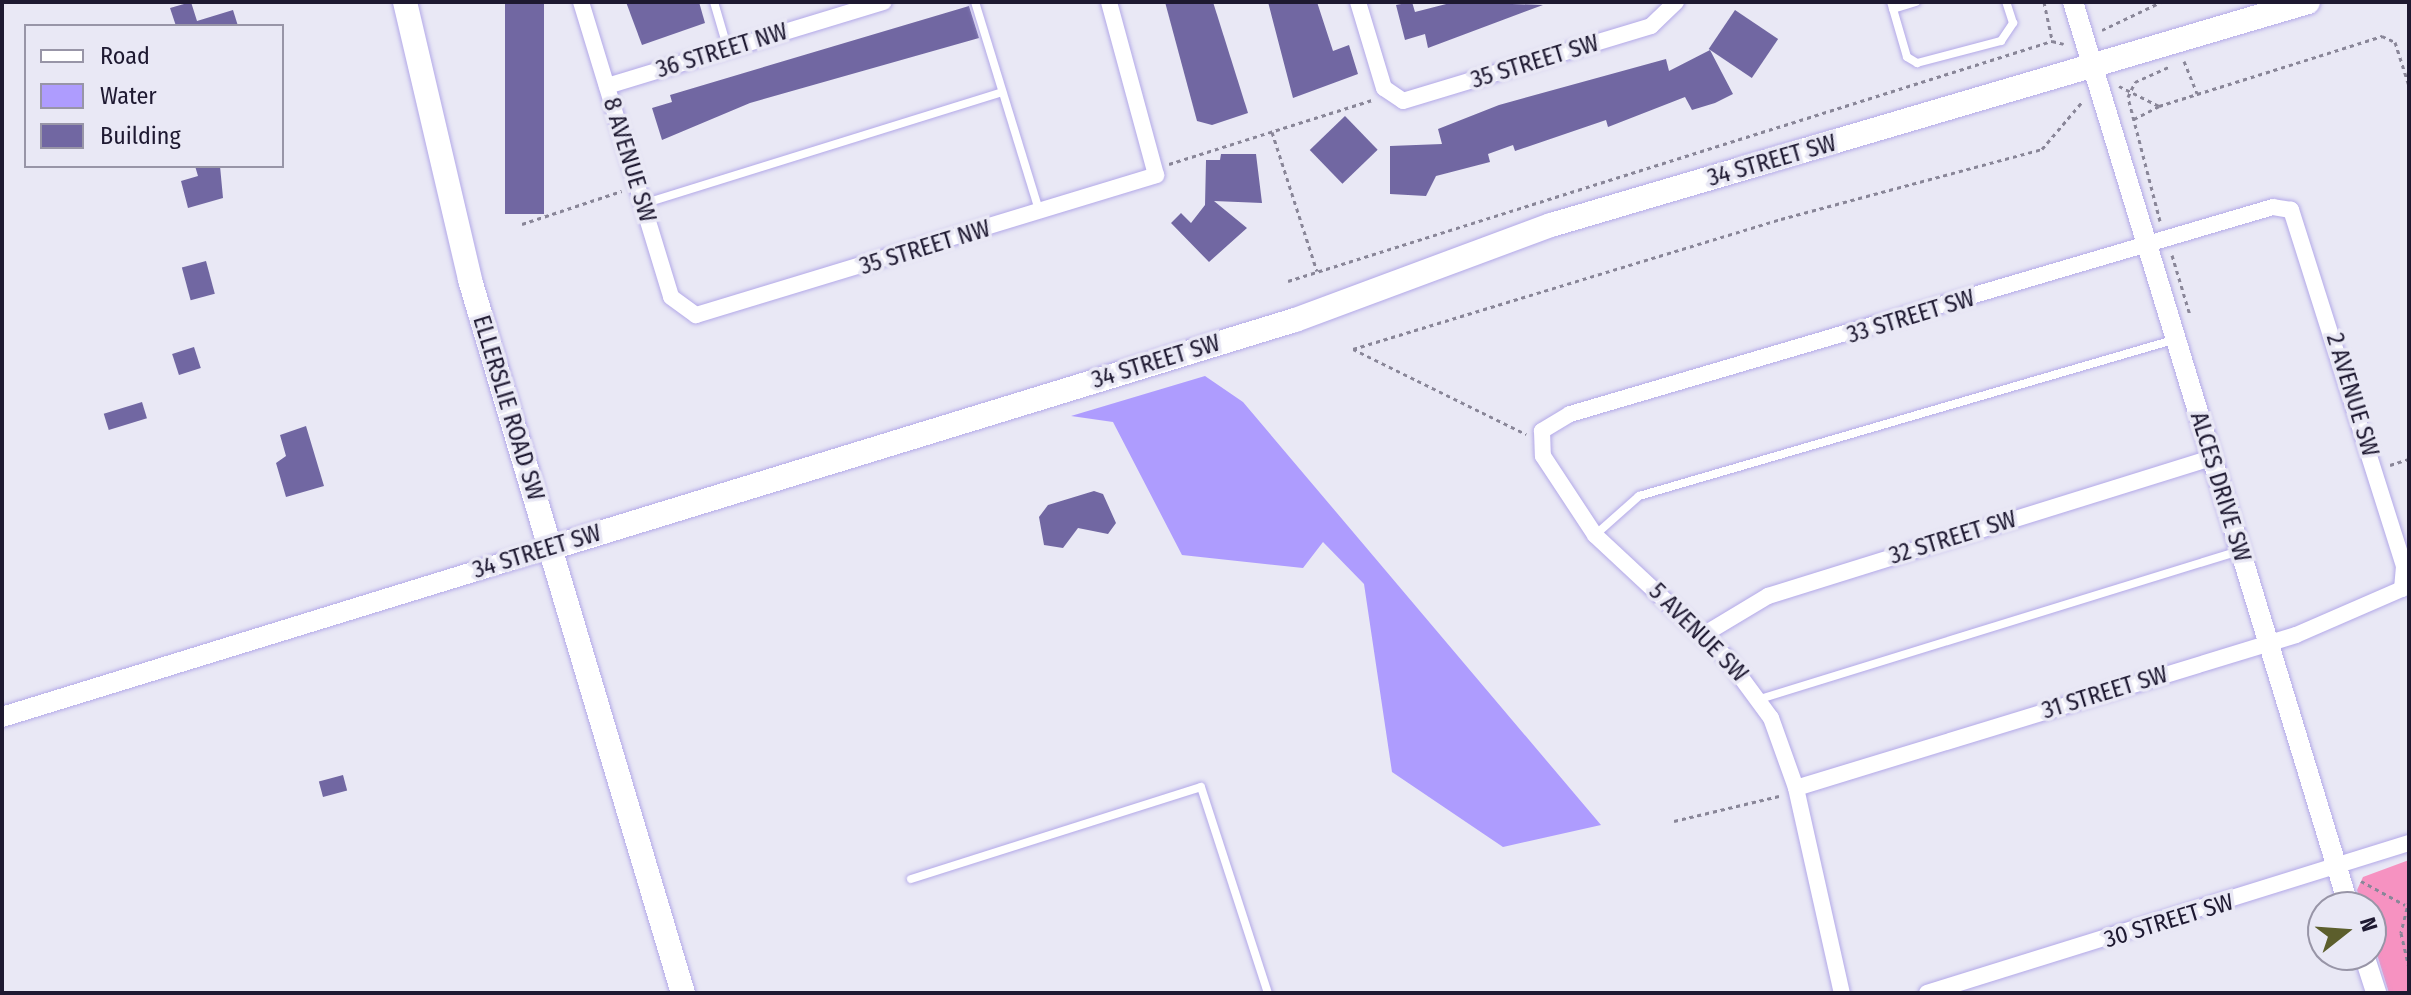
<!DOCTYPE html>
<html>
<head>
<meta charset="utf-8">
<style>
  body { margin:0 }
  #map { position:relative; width:2411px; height:995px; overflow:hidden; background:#e9e8f5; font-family:"Fira Sans Condensed",sans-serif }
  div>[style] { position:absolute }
  .green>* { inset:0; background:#f692c1 }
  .water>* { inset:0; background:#ae9cfe }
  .building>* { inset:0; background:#7167a2; transform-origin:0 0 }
  .path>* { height:3px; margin-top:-1.5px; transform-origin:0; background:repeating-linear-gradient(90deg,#898698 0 4px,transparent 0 8px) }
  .roads { filter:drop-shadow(0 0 2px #b3a9e8) drop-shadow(0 0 2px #b3a9e8) }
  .service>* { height:8px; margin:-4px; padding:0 4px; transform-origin:4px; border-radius:4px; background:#fff }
  .minor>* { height:16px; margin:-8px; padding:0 8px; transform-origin:8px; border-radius:8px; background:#fff }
  .tertiary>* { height:20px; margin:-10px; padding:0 10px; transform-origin:10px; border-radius:10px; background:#fff }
  .secondary>* { height:24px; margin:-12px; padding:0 12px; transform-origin:12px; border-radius:12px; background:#fff }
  span { translate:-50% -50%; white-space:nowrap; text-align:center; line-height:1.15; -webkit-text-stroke:7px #e9e8f5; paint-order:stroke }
  .street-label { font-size:24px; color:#1e1931 }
  .frame { position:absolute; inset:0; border:4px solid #1e1931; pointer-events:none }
  .legend { position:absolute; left:24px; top:24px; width:260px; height:144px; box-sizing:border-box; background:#e9e8f5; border:2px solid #9895a7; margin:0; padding:10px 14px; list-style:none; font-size:24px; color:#1e1931 }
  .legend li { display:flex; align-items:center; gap:16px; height:40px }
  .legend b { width:40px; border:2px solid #9895a7 }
  .north { position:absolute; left:2307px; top:891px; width:80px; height:80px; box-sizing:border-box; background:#e9e8f5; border:2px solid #9895a7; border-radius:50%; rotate:73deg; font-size:22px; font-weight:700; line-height:32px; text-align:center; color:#1e1931 }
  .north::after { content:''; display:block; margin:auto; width:28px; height:36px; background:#5c5e2c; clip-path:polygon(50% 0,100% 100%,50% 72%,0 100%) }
</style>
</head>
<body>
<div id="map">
  <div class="green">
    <i style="clip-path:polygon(2409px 860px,2409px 993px,2389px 993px,2371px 935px,2371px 907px,2362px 907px,2357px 890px,2363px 877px)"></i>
  </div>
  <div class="water">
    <i style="clip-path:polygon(1205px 376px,1243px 402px,1601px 825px,1503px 847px,1392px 772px,1364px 584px,1323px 542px,1303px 568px,1182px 555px,1113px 422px,1071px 416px)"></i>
  </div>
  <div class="building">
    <i style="clip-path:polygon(191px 2px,197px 21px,233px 10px,238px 26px,176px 26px,170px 8px)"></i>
    <i style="left:505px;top:2px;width:39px;height:212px"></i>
    <i style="clip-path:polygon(626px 2px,699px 2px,705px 23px,642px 45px)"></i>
    <i style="clip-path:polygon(1165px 2px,1213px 2px,1248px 113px,1212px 125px,1197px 121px)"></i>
    <i style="clip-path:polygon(1268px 2px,1317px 2px,1333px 51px,1349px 45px,1358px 74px,1293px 98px)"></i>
    <i style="clip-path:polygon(1412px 2px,1415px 12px,1454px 2px,1543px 5px,1428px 48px,1425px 34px,1405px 40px,1396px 5px)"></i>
    <i style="clip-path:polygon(969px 6px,979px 38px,750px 103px,662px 140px,652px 108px,672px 102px,670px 95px)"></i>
    <i style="left:1735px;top:10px;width:52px;height:47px;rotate:34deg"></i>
    <i style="clip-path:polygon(1710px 50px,1733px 94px,1715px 103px,1692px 110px,1685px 97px,1608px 127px,1606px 120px,1515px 151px,1513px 145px,1488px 154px,1490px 162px,1436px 176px,1426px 196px,1390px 194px,1390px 146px,1442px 144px,1438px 129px,1499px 105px,1666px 59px,1669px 71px)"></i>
    <i style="left:1345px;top:116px;width:47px;height:49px;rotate:46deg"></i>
    <i style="clip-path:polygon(1221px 154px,1256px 154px,1262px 203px,1214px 201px,1247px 228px,1209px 262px,1171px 223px,1181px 213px,1191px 223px,1205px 205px,1206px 160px,1220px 160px)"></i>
    <i style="clip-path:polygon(195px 166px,220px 166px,223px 198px,188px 208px,181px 181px,198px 176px)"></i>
    <i style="left:206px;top:261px;width:34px;height:25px;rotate:75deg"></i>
    <i style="left:194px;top:347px;width:22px;height:23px;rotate:72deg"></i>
    <i style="left:142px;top:402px;width:17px;height:40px;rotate:73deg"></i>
    <i style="clip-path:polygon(306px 426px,324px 486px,286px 497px,276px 463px,286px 456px,280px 435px)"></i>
    <i style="clip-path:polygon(1094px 491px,1103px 494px,1116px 523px,1108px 534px,1078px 528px,1063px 548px,1044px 545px,1039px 517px,1048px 505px)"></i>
    <i style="left:343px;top:775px;width:16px;height:25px;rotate:75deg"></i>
  </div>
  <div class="path">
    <i style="left:2044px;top:2px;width:40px;rotate:78deg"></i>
    <i style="left:2102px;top:30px;width:65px;rotate:-25.4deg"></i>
    <i style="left:2184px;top:61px;width:35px;rotate:68deg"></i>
    <i style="left:2119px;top:86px;width:45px;rotate:26.6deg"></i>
    <i style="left:2159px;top:106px;width:234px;rotate:-17.4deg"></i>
    <i style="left:2382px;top:36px;width:14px;rotate:25deg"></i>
    <i style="left:2395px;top:42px;width:46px;rotate:72.3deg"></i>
    <i style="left:2134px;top:119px;width:28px;rotate:-27deg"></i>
    <i style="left:1272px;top:132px;width:146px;rotate:72.1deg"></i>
    <i style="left:1169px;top:164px;width:213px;rotate:-17.5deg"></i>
    <i style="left:2160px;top:221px;width:128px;rotate:-104.5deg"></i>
    <i style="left:2128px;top:97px;width:17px;rotate:-65deg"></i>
    <i style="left:2135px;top:82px;width:37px;rotate:-24deg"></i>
    <i style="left:522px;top:224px;width:105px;rotate:-18.3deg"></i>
    <i style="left:2172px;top:255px;width:63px;rotate:73.3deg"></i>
    <i style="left:1288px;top:281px;width:801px;rotate:-17.44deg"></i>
    <i style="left:2052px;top:41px;width:12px;rotate:14deg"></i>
    <i style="left:1353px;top:349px;width:447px;rotate:-16.9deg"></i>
    <i style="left:1781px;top:219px;width:270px;rotate:-15deg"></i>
    <i style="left:2042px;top:149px;width:62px;rotate:-49.6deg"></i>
    <i style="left:1353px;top:349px;width:193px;rotate:26.2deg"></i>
    <i style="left:2390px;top:465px;width:20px;rotate:-18deg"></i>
    <i style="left:1674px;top:821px;width:108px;rotate:-13.4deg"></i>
    <i style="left:2361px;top:881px;width:50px;rotate:28.6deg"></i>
    <i style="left:2409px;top:900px;width:34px;rotate:104deg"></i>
    <i style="left:2401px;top:933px;width:37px;rotate:77deg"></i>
  </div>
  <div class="roads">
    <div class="service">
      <i style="left:714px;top:2px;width:50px;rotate:73.7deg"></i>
      <i style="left:975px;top:2px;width:221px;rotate:72.9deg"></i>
      <i style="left:1891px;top:2px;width:57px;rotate:73.8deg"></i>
      <i style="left:1907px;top:57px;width:12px;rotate:31deg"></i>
      <i style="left:1917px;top:63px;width:87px;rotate:-14.7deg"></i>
      <i style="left:2001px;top:41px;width:22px;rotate:-56deg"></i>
      <i style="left:2013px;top:23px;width:22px;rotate:-108deg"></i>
      <i style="left:1893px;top:9px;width:24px;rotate:-17deg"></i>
      <i style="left:643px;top:204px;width:376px;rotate:-17.3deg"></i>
      <i style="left:1595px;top:535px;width:59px;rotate:-41.6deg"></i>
      <i style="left:1639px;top:496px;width:556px;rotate:-16.28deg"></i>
      <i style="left:1760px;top:699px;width:501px;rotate:-17.17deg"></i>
      <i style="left:911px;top:879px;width:304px;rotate:-17.6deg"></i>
      <i style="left:1201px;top:787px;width:217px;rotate:72deg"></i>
    </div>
    <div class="minor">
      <i style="left:581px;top:2px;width:308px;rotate:73deg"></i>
      <i style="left:671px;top:297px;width:31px;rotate:36deg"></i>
      <i style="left:696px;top:315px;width:481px;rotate:-16.9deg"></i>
      <i style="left:1156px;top:175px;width:179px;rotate:-105.2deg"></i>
      <i style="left:1358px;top:2px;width:90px;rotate:73.2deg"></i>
      <i style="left:1384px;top:88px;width:23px;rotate:34deg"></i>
      <i style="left:1403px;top:101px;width:259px;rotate:-16.8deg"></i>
      <i style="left:1651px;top:26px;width:35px;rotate:-44deg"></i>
      <i style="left:607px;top:86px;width:289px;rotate:-16.9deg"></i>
      <i style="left:1703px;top:635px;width:76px;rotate:-31deg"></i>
      <i style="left:1768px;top:596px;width:464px;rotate:-17.3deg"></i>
      <i style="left:1796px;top:788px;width:523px;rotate:-17.01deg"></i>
      <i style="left:2296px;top:635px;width:116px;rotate:-23.5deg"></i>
      <i style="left:2402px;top:589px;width:23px;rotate:-85deg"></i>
      <i style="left:2404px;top:566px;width:374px;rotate:-107.6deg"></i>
      <i style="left:2291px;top:210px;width:18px;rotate:-171deg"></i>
      <i style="left:2273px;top:207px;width:733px;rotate:163.59deg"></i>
      <i style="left:1570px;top:414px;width:33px;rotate:149deg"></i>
      <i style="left:1542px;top:431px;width:25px;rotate:88deg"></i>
      <i style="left:1543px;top:456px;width:95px;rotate:56.6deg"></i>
      <i style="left:1595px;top:535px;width:179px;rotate:43deg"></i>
      <i style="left:1726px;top:657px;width:76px;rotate:53.6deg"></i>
      <i style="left:1771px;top:718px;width:74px;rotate:70.3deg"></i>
      <i style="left:1796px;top:788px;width:210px;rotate:77.4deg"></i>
      <i style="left:1927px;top:993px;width:505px;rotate:-17.29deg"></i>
    </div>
    <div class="tertiary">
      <i style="left:2073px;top:2px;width:946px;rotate:73.04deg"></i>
      <i style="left:2px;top:717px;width:574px;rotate:-17.11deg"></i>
      <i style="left:2364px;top:955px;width:40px;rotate:72deg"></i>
    </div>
    <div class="secondary">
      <i style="left:405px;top:2px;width:285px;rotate:76.8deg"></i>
      <i style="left:470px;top:280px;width:744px;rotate:73.37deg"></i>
      <i style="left:551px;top:548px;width:778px;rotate:-17.04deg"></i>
      <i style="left:1295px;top:320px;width:273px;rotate:-20.4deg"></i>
      <i style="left:1551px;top:225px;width:789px;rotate:-16.41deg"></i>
    </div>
  </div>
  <div class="street-label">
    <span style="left:722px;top:51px;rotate:-17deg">36 STREET NW</span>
    <span style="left:1535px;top:62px;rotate:-17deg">35 STREET SW</span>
    <span style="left:629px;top:160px;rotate:73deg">8 AVENUE SW</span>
    <span style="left:1772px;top:161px;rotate:-16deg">34 STREET SW</span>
    <span style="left:925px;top:248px;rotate:-17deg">35 STREET NW</span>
    <span style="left:1911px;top:317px;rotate:-17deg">33 STREET SW</span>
    <span style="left:1156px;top:362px;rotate:-17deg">34 STREET SW</span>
    <span style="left:2352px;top:395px;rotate:73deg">2 AVENUE SW</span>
    <span style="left:508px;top:408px;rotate:73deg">ELLERSLIE ROAD SW</span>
    <span style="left:2220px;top:487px;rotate:73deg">ALCES DRIVE SW</span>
    <span style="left:1953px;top:538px;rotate:-17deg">32 STREET SW</span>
    <span style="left:537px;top:552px;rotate:-17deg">34 STREET SW</span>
    <span style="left:1698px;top:633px;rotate:45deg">5 AVENUE SW</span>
    <span style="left:2105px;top:693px;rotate:-17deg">31 STREET SW</span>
    <span style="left:2169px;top:921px;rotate:-17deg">30 STREET SW</span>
  </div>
  <div class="frame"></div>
  <ul class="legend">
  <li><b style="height:10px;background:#fff"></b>Road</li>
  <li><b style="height:22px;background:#ae9cfe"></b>Water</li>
  <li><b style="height:22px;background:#7167a2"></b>Building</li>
  </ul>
  <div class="north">N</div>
</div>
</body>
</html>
